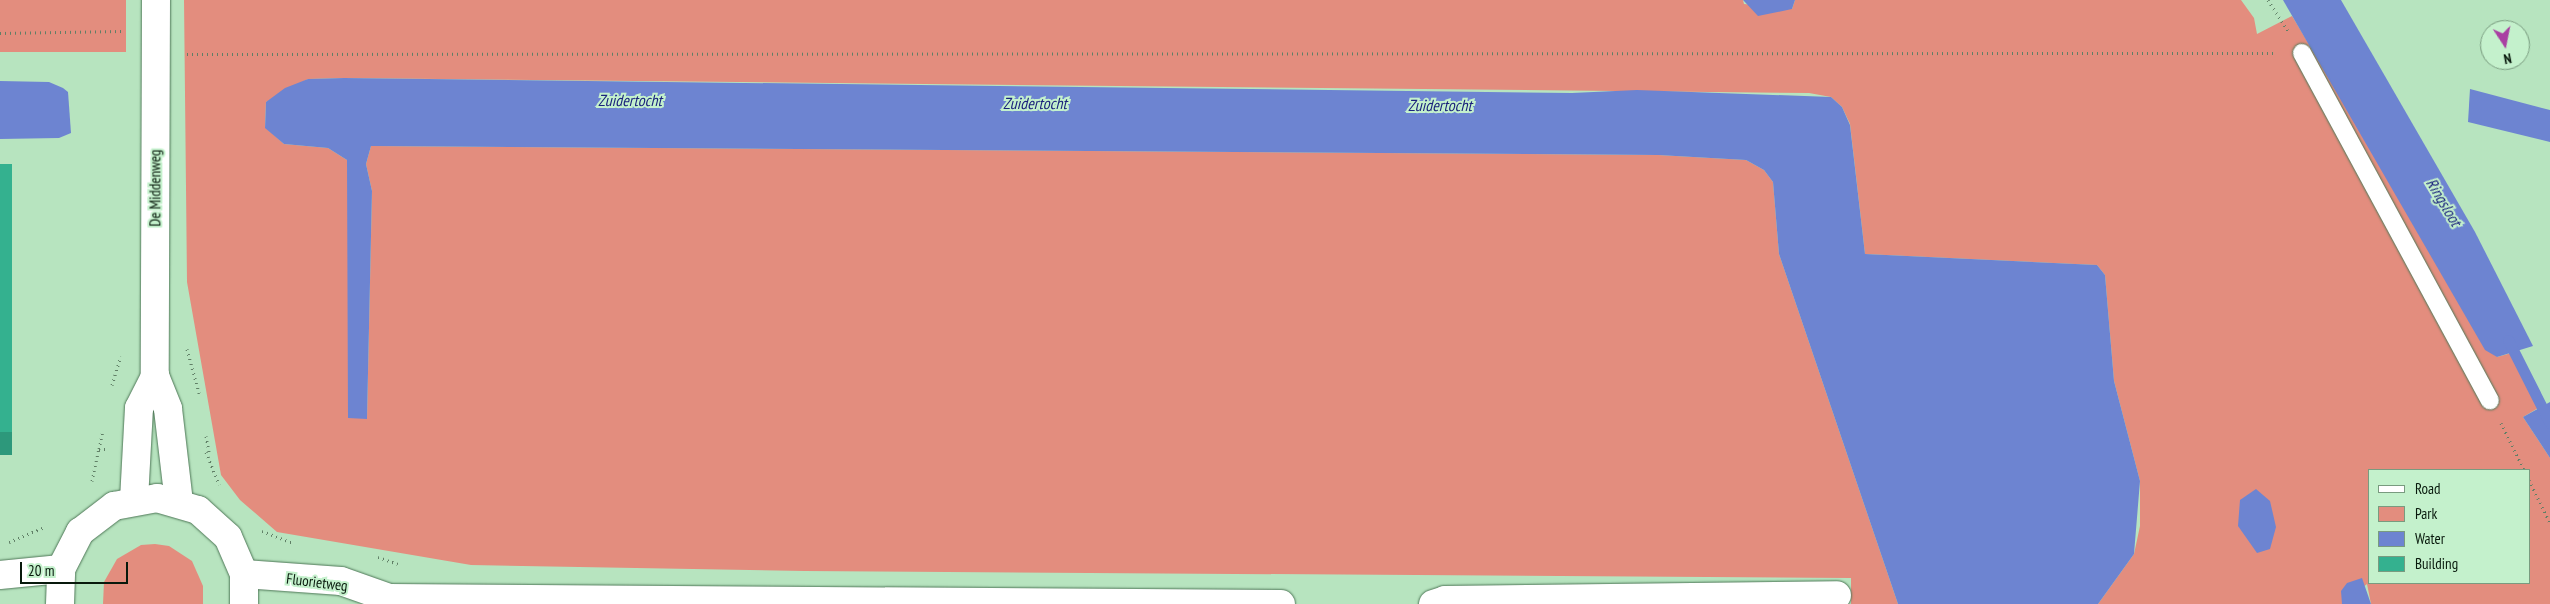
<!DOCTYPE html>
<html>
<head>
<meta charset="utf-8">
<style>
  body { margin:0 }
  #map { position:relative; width:2550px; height:604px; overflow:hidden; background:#b7e4bf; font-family:"PT Sans Narrow",sans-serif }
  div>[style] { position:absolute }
  .green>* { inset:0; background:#e38d7e; transform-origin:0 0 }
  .water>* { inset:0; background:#6d84d1 }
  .stream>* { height:11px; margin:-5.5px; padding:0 5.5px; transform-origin:5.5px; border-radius:5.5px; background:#6d84d1 }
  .path>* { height:3px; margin-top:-1.5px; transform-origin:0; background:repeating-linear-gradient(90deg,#607f66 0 1px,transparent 0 5px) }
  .roads { filter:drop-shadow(0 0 1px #4e7757) drop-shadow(0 0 1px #4e7757) }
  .lane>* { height:18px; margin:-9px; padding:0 9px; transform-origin:9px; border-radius:9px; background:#fff }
  .street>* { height:28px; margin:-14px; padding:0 14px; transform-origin:14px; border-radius:14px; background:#fff }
  .wall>* { inset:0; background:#2d987b; transform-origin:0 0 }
  .building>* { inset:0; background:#34b18f; transform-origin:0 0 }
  span { translate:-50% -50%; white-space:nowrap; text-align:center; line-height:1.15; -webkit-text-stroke:4px #c4f1cc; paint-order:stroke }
  .street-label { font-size:15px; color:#08190c }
  .water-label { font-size:16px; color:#1a227c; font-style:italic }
  .legend { position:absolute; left:2368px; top:469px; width:162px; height:115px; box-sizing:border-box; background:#c4f1cc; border:1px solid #799b7f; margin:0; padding:6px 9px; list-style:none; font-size:15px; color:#08190c }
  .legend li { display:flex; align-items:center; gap:10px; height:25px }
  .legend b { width:25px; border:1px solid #799b7f }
  .north { position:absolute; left:2480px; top:20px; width:50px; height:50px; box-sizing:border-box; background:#c4f1cc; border:1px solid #799b7f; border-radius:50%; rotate:169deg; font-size:14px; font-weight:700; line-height:20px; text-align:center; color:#08190c }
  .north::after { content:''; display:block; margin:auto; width:18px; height:22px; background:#a940a2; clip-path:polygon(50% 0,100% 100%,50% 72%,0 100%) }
  .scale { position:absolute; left:20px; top:562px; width:108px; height:22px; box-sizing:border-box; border:2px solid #08190c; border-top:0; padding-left:6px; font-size:15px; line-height:18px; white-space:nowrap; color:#08190c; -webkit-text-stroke:4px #c4f1cc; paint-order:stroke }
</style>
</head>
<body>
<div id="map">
  <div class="green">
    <i style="left:0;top:0;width:126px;height:52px"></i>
    <i style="clip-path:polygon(evenodd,184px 0,1743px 0,1744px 4px,1792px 9px,1795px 0,2241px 0,2254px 18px,2257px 34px,2292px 16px,2497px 357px,2515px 352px,2540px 407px,2523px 417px,2550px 458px,2550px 604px,2371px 604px,2367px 584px,2342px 604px,2098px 604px,2134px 554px,2140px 526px,2140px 481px,2114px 381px,2105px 275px,2097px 265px,1865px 254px,1850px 124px,1842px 107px,1831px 97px,1809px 93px,344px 78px,308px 79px,266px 102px,265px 127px,284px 144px,328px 148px,347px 160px,367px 419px,372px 191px,366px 164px,371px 146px,1658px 155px,1746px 160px,1764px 170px,1773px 182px,1779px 254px,1898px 604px,1851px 604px,1851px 578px,805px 571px,471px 565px,277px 532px,240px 500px,221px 475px,187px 282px,184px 0,2369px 470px,2529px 470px,2529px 583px,2369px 583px,2369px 470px)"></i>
    <i style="clip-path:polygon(155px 544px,169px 546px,192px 561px,203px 586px,203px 604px,103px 604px,104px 582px,117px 559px,141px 545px)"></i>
  </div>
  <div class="water">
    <i style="clip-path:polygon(1743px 0,1795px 0,1792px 9px,1758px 16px)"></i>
    <i style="clip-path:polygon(2283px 0,2341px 0,2475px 232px,2533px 346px,2497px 357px,2485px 350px)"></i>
    <i style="clip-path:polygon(344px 78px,1572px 93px,1637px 90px,1831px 97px,1842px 107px,1850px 125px,1865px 254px,2097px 265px,2105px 275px,2114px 381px,2140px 481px,2134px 554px,2098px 604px,1898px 604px,1779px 254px,1773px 182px,1764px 170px,1746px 160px,1658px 155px,371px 146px,366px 164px,372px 191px,367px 419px,348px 418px,347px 160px,328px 148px,284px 144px,265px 128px,266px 102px,285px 88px,308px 79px)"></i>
    <i style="clip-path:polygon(0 81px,49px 82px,63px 88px,68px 92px,71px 133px,59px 138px,0 139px)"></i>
    <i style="clip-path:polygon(2470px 89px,2550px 110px,2550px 142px,2468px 122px)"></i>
    <i style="clip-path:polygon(2550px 402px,2550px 458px,2523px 417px)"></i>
    <i style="clip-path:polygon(2256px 489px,2270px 501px,2276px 527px,2270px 549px,2257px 553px,2238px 526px,2240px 500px)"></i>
    <i style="clip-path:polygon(2362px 578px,2371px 604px,2342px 604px,2341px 591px,2347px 583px)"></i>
  </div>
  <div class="stream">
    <i style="left:2508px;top:340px;width:93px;rotate:63.2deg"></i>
  </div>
  <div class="path">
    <i style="left:2268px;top:0;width:37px;rotate:57deg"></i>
    <i style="left:0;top:33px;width:123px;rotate:-0.9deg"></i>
    <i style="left:187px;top:54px;width:2089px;rotate:-0.03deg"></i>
    <i style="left:187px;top:349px;width:46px;rotate:74.7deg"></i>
    <i style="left:112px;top:385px;width:30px;rotate:-73deg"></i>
    <i style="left:2501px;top:423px;width:52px;rotate:63.9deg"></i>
    <i style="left:206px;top:436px;width:16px;rotate:79deg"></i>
    <i style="left:99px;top:449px;width:19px;rotate:-78deg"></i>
    <i style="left:206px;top:452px;width:35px;rotate:68deg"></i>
    <i style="left:2529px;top:480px;width:48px;rotate:64deg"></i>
    <i style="left:92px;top:481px;width:33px;rotate:-78deg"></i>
    <i style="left:99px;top:449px;width:6px"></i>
    <i style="left:262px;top:531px;width:33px;rotate:21deg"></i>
    <i style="left:9px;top:542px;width:39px;rotate:-23deg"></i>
    <i style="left:378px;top:557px;width:21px;rotate:19deg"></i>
  </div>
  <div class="roads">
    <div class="lane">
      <i style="left:2302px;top:53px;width:395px;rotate:61.6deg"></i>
    </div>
    <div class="street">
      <i style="left:156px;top:0;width:376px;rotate:90.2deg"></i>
      <i style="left:155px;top:376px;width:35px;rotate:68deg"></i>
      <i style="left:168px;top:409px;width:94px;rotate:83.3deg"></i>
      <i style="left:134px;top:500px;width:92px;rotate:-86.9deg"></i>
      <i style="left:139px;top:408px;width:36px;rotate:-63deg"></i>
      <i style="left:244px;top:574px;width:97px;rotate:4.1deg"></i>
      <i style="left:341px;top:581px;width:51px;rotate:19.5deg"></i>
      <i style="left:389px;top:598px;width:892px;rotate:0.39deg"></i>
      <i style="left:0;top:575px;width:61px;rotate:-5.6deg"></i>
      <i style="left:60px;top:604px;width:35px;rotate:-88deg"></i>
      <i style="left:61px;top:569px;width:42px;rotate:-62.8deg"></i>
      <i style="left:80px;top:532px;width:43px;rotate:-37.4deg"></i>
      <i style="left:114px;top:506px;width:44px;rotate:-10.5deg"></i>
      <i style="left:157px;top:498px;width:43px;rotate:16.3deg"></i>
      <i style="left:198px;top:510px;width:40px;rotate:42deg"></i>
      <i style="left:228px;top:537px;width:40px;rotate:66.6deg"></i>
      <i style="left:244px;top:574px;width:30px;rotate:90deg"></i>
      <i style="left:1433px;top:604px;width:13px;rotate:-18deg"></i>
      <i style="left:1445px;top:600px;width:392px;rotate:-0.7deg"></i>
    </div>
  </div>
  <div class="wall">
    <i style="left:0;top:164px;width:12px;height:291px"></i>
  </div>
  <div class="building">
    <i style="left:0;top:164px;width:12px;height:268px"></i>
  </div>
  <div class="street-label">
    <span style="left:155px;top:188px;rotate:-90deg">De Middenweg</span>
    <span style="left:317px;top:582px;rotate:7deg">Fluorietweg</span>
  </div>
  <div class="water-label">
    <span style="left:630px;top:100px">Zuidertocht</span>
    <span style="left:1035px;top:103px">Zuidertocht</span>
    <span style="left:1440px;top:105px">Zuidertocht</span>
    <span style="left:2444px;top:202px;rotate:59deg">Ringsloot</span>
  </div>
  <ul class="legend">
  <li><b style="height:6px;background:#fff"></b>Road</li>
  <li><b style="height:14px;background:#e38d7e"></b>Park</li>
  <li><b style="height:14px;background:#6d84d1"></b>Water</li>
  <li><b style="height:14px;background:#34b18f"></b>Building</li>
  </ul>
  <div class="north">N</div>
  <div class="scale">20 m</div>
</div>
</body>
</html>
